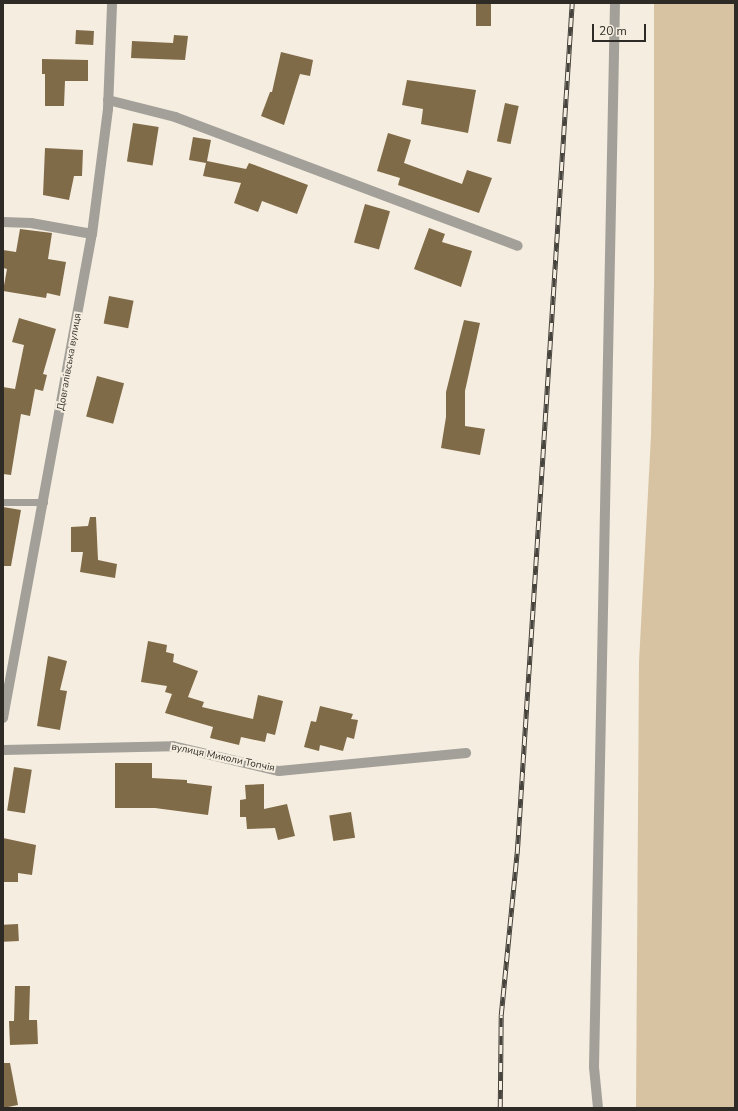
<!DOCTYPE html>
<html>
<head>
<meta charset="utf-8">
<style>
  body { margin:0 }
  #map { position:relative; width:738px; height:1111px; overflow:hidden; background:#f5eddf; font-family:"Nunito Sans",sans-serif }
  div>[style] { position:absolute }
  .green>* { inset:0; background:#d7c3a2 }
  .building>* { inset:0; background:#806b48; transform-origin:0 0 }
  .service>* { height:7px; margin:-3.5px; padding:0 3.5px; transform-origin:3.5px; border-radius:3.5px; background:#a3a09a }
  .minor>* { height:10px; margin:-5px; padding:0 5px; transform-origin:5px; border-radius:5px; background:#a3a09a }
  .tertiary>* { height:10px; margin:-5px; padding:0 5px; transform-origin:5px; border-radius:5px; background:#a3a09a }
  .rail>* { height:4.5px; margin-top:-2.25px; transform-origin:0; background:repeating-linear-gradient(90deg,#f5eddf 0 9px,#46433d 0 18px); box-sizing:border-box; border-block:1px solid #46433d }
  span { translate:-50% -50%; white-space:nowrap; text-align:center; line-height:1.15; -webkit-text-stroke:4px #f5eddf; paint-order:stroke }
  .street-label { font-size:10px; color:#2e2b26 }
  .frame { position:absolute; inset:0; border:4px solid #2e2b26; pointer-events:none }
  .scale { position:absolute; left:592px; top:24px; width:54px; height:18px; box-sizing:border-box; border:2px solid #2e2b26; border-top:0; padding-left:5px; font-size:12px; line-height:14px; white-space:nowrap; color:#2e2b26; -webkit-text-stroke:3px #f5eddf; paint-order:stroke }
</style>
</head>
<body>
<div id="map">
  <div class="green">
    <i style="clip-path:polygon(654px 3px,735px 3px,735px 1108px,636px 1108px,639px 662px,651px 436px,654px 282px)"></i>
  </div>
  <div class="building">
    <i style="left:476px;top:3px;width:15px;height:23px"></i>
    <i style="left:76px;top:30px;width:18px;height:14px;rotate:3deg"></i>
    <i style="clip-path:polygon(174px 35px,188px 36px,185px 60px,131px 58px,132px 41px,173px 43px)"></i>
    <i style="clip-path:polygon(281px 52px,313px 60px,310px 76px,300px 74px,284px 125px,261px 116px,270px 92px,272px 92px)"></i>
    <i style="clip-path:polygon(42px 59px,88px 60px,88px 81px,65px 81px,64px 106px,45px 106px,45px 74px,42px 74px)"></i>
    <i style="clip-path:polygon(407px 80px,476px 90px,468px 133px,421px 124px,423px 109px,402px 105px)"></i>
    <i style="left:505px;top:103px;width:14px;height:39px;rotate:12deg"></i>
    <i style="left:133px;top:123px;width:26px;height:39px;rotate:9deg"></i>
    <i style="clip-path:polygon(388px 133px,411px 140px,404px 163px,462px 184px,467px 170px,492px 178px,479px 213px,398px 185px,400px 178px,377px 171px)"></i>
    <i style="clip-path:polygon(193px 137px,211px 140px,207px 161px,246px 169px,249px 163px,308px 185px,297px 214px,262px 201px,258px 212px,234px 203px,241px 183px,203px 176px,206px 163px,189px 160px)"></i>
    <i style="clip-path:polygon(45px 148px,83px 150px,82px 176px,74px 176px,69px 200px,43px 195px)"></i>
    <i style="left:365px;top:204px;width:26px;height:40px;rotate:16deg"></i>
    <i style="clip-path:polygon(429px 228px,445px 234px,442px 242px,472px 251px,461px 287px,414px 269px)"></i>
    <i style="clip-path:polygon(20px 229px,52px 233px,48px 259px,66px 262px,60px 296px,47px 293px,46px 298px,3px 291px,7px 269px,3px 268px,3px 250px,16px 252px)"></i>
    <i style="left:109px;top:296px;width:25px;height:28px;rotate:11deg"></i>
    <i style="clip-path:polygon(19px 318px,56px 329px,43px 374px,47px 375px,43px 391px,35px 389px,30px 416px,21px 414px,11px 475px,3px 474px,3px 387px,15px 389px,24px 345px,12px 342px)"></i>
    <i style="clip-path:polygon(464px 320px,480px 323px,465px 391px,465px 426px,485px 429px,480px 455px,441px 448px,446px 417px,446px 392px)"></i>
    <i style="left:97px;top:376px;width:28px;height:42px;rotate:15deg"></i>
    <i style="clip-path:polygon(3px 507px,21px 510px,11px 566px,3px 566px)"></i>
    <i style="clip-path:polygon(90px 517px,96px 517px,98px 560px,117px 564px,115px 578px,80px 572px,83px 552px,71px 552px,71px 527px,88px 526px)"></i>
    <i style="clip-path:polygon(148px 641px,167px 645px,166px 652px,174px 654px,173px 662px,198px 671px,188px 697px,204px 702px,202px 707px,253px 719px,258px 695px,283px 701px,275px 735px,267px 733px,265px 742px,241px 737px,239px 745px,210px 738px,213px 727px,165px 713px,172px 694px,165px 692px,167px 686px,141px 682px)"></i>
    <i style="clip-path:polygon(48px 656px,67px 661px,60px 690px,67px 691px,60px 730px,37px 726px)"></i>
    <i style="clip-path:polygon(320px 706px,353px 714px,351px 719px,358px 720px,354px 739px,347px 737px,343px 751px,320px 745px,319px 751px,304px 747px,311px 721px,316px 722px)"></i>
    <i style="clip-path:polygon(115px 763px,152px 763px,152px 778px,187px 780px,187px 783px,212px 786px,208px 815px,155px 808px,115px 808px)"></i>
    <i style="left:14px;top:767px;width:18px;height:44px;rotate:9deg"></i>
    <i style="clip-path:polygon(264px 784px,264px 809px,287px 804px,295px 836px,278px 840px,275px 828px,247px 829px,246px 817px,240px 817px,240px 800px,246px 799px,245px 785px)"></i>
    <i style="left:351px;top:812px;width:26px;height:22px;rotate:81deg"></i>
    <i style="clip-path:polygon(3px 838px,36px 845px,32px 875px,18px 873px,18px 882px,3px 882px)"></i>
    <i style="left:18px;top:924px;width:17px;height:15px;rotate:87deg"></i>
    <i style="clip-path:polygon(15px 986px,30px 986px,29px 1020px,37px 1020px,38px 1044px,10px 1045px,9px 1021px,14px 1021px)"></i>
    <i style="clip-path:polygon(3px 1063px,10px 1063px,18px 1105px,3px 1108px)"></i>
  </div>
  <div class="service">
    <i style="left:3px;top:502px;width:41px"></i>
  </div>
  <div class="minor">
    <i style="left:108px;top:100px;width:69px;rotate:14.2deg"></i>
    <i style="left:175px;top:117px;width:366px;rotate:20.6deg"></i>
    <i style="left:3px;top:222px;width:28px;rotate:2deg"></i>
    <i style="left:31px;top:223px;width:62px;rotate:10.2deg"></i>
    <i style="left:3px;top:750px;width:170px;rotate:-1.3deg"></i>
    <i style="left:173px;top:746px;width:109px;rotate:13.3deg"></i>
    <i style="left:279px;top:771px;width:188px;rotate:-5.5deg"></i>
    <i style="left:598px;top:1108px;width:41px;rotate:-95.6deg"></i>
    <i style="left:594px;top:1067px;width:1064px;rotate:-88.87deg"></i>
  </div>
  <div class="tertiary">
    <i style="left:3px;top:718px;width:492px;rotate:-79.6deg"></i>
    <i style="left:92px;top:234px;width:126px;rotate:-82.7deg"></i>
    <i style="left:108px;top:109px;width:106px;rotate:-87.8deg"></i>
  </div>
  <div class="rail">
    <i style="left:500px;top:1108px;width:93px;rotate:-89.4deg"></i>
    <i style="left:501px;top:1015px;width:163px;rotate:-84.4deg"></i>
    <i style="left:517px;top:853px;width:852px;rotate:-86.3deg"></i>
  </div>
  <div class="street-label">
    <span style="left:70px;top:362px;rotate:-80deg">Довгалівська вулиця</span>
    <span style="left:223px;top:758px;rotate:12deg">вулиця Миколи Топчія</span>
  </div>
  <div class="frame"></div>
  <div class="scale">20 m</div>
</div>
</body>
</html>
